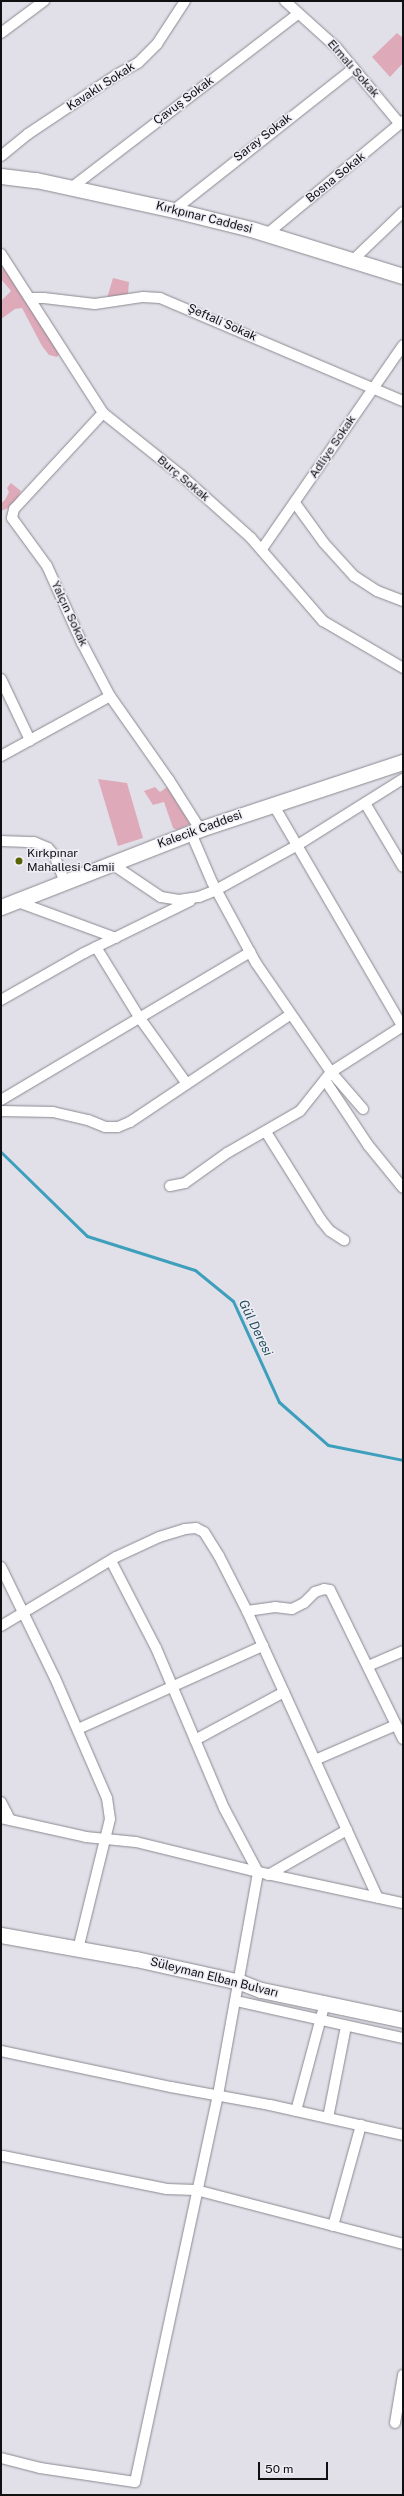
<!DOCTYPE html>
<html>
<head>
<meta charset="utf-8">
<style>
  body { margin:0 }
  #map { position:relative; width:404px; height:2496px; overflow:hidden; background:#e1e0e8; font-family:"Public Sans",sans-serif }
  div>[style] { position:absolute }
  .green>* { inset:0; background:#deaab9 }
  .stream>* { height:3px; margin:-1.5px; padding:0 1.5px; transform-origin:1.5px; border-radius:1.5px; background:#3d9fbc }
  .roads { filter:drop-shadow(0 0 1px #8a8991) drop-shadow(0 0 1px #8a8991) }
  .street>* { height:10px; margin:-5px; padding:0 5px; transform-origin:5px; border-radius:5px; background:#fff }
  .secondary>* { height:15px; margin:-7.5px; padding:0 7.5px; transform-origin:7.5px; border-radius:7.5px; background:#fff }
  .dots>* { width:11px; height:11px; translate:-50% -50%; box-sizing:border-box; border:2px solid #eeedf5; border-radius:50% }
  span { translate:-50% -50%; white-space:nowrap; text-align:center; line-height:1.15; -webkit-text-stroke:3px #eeedf5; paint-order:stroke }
  .street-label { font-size:12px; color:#101013 }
  .poi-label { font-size:12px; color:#101013 }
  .left { translate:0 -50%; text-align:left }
  .water-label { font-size:13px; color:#27515f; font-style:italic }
  .frame { position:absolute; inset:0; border:2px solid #101013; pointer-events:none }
  .scale { position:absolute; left:258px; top:2462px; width:70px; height:18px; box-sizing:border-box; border:2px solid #101013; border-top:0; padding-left:5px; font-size:12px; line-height:14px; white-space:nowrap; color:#101013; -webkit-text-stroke:3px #eeedf5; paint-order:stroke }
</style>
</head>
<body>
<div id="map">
  <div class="green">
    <i style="clip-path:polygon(397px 33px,403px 38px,403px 63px,390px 77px,372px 57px)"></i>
    <i style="clip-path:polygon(3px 264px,55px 346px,59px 354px,57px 357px,49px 355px,42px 346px,22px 308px,15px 309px,1px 319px,1px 301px,11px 291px,1px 279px)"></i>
    <i style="clip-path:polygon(113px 278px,129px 282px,128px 294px,107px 298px)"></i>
    <i style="clip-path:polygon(11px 483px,21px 491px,13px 506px,1px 511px,1px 503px,5px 500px,9px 492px,7px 488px)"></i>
    <i style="clip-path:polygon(98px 779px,127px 783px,143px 838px,118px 846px)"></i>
    <i style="clip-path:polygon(155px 787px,160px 792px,167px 787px,190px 824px,177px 830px,173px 828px,164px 802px,153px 805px,144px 791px)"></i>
  </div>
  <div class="stream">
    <i style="left:1px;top:1152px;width:120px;rotate:44.3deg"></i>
    <i style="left:87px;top:1236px;width:113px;rotate:17.5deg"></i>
    <i style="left:195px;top:1270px;width:49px;rotate:39.2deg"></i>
    <i style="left:233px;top:1301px;width:111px;rotate:65.5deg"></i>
    <i style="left:279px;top:1402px;width:65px;rotate:41.3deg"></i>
    <i style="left:328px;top:1445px;width:76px;rotate:11.3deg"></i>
  </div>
  <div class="roads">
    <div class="street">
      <i style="left:285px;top:1px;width:69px;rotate:42deg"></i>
      <i style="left:336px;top:47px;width:100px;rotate:50.3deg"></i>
      <i style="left:1px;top:33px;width:54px;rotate:-36.7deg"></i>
      <i style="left:1px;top:156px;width:35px;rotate:-39deg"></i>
      <i style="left:28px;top:134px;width:106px;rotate:-33.8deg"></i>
      <i style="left:116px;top:75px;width:25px;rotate:-29deg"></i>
      <i style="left:138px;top:63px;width:27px;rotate:-45deg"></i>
      <i style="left:157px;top:44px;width:51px;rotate:-56.9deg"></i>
      <i style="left:71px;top:188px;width:286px;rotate:-37.5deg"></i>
      <i style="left:174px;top:210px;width:229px;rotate:-38.3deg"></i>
      <i style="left:267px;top:234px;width:177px;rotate:-39.7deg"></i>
      <i style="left:1px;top:254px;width:189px;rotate:57.3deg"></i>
      <i style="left:103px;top:413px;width:101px;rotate:38.6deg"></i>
      <i style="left:182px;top:476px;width:93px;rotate:41.9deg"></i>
      <i style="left:251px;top:538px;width:110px;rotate:49.1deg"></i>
      <i style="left:323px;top:621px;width:93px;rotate:30.4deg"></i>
      <i style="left:353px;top:260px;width:69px;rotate:-43.8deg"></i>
      <i style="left:31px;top:298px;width:13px"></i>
      <i style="left:44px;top:298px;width:51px;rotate:6.7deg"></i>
      <i style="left:95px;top:304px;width:49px;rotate:-8.3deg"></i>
      <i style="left:143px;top:297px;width:17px;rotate:3deg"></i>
      <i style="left:160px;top:298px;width:264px;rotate:23deg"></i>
      <i style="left:103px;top:413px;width:131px;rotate:132.8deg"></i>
      <i style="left:14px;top:509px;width:9px;rotate:103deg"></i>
      <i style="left:12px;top:518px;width:59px;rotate:53.9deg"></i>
      <i style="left:47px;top:566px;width:85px;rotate:65.6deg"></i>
      <i style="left:82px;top:643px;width:60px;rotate:62.2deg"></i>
      <i style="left:110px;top:696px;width:103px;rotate:54.9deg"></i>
      <i style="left:169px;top:780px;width:58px;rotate:57.7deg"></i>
      <i style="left:295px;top:503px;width:49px;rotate:54.1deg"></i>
      <i style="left:324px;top:543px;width:45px;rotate:47.7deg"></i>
      <i style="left:354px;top:576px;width:27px;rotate:33deg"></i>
      <i style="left:377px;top:591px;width:28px;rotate:21deg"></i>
      <i style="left:262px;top:549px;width:248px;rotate:-55.3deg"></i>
      <i style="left:1px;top:679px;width:68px;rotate:64.6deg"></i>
      <i style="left:1px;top:756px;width:124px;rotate:-28.8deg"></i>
      <i style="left:365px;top:803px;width:74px;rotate:59.3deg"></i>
      <i style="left:273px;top:804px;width:258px;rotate:59.8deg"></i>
      <i style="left:191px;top:833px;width:53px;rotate:66.8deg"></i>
      <i style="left:212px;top:882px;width:92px;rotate:61.5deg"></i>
      <i style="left:256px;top:963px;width:132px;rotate:55.5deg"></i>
      <i style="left:331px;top:1072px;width:49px;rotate:49.1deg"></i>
      <i style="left:1px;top:841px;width:33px;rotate:2deg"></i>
      <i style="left:34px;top:842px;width:15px;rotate:23deg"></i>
      <i style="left:48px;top:848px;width:9px;rotate:49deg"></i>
      <i style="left:54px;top:855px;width:29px;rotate:68deg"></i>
      <i style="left:112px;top:864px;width:59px;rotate:34deg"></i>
      <i style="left:161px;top:897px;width:18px;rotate:9deg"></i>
      <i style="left:179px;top:900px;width:20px;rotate:-9deg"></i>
      <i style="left:199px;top:897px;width:18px;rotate:-22deg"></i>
      <i style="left:216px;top:890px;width:91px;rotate:-28.8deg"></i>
      <i style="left:296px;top:846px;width:126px;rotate:-32.1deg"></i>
      <i style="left:18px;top:902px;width:104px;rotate:20.2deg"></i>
      <i style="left:96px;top:947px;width:82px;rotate:58.4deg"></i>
      <i style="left:139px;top:1017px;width:82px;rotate:54.4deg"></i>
      <i style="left:1px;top:1000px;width:95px;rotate:-29.5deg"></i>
      <i style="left:84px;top:953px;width:118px;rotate:-26.1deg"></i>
      <i style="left:325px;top:1080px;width:78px;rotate:56.5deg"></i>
      <i style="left:368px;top:1145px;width:55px;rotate:50.9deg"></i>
      <i style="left:1px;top:1100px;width:290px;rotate:-30.7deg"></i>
      <i style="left:1px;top:1111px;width:52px;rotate:1.1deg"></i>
      <i style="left:53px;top:1112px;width:36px;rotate:13deg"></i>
      <i style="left:88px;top:1120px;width:18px;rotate:22deg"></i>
      <i style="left:105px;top:1127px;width:13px"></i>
      <i style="left:118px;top:1127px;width:13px;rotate:-23deg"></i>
      <i style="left:130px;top:1122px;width:192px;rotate:-33.8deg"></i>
      <i style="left:266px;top:1132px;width:104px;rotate:58deg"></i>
      <i style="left:321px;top:1220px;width:14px;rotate:51deg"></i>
      <i style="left:330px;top:1231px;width:17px;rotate:33deg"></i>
      <i style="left:170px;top:1186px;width:15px;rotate:-11deg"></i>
      <i style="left:185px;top:1183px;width:52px;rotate:-35.5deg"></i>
      <i style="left:227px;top:1153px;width:84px;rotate:-29.9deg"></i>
      <i style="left:300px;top:1111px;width:50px;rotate:-51.5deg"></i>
      <i style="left:331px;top:1072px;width:85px;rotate:-32.6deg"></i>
      <i style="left:1px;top:1567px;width:123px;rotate:64.1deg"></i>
      <i style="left:55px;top:1678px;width:131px;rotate:66.6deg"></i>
      <i style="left:107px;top:1798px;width:21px;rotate:82deg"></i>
      <i style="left:110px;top:1819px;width:134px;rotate:103.8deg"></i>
      <i style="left:247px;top:1611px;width:28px;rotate:-8deg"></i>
      <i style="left:275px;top:1607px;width:17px;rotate:7deg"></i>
      <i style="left:292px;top:1609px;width:13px;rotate:-27deg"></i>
      <i style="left:304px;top:1603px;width:16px;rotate:-45deg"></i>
      <i style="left:315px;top:1592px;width:9px;rotate:-18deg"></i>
      <i style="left:324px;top:1589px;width:6px;rotate:9deg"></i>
      <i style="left:330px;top:1590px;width:166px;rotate:63.9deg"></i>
      <i style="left:1px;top:1626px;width:134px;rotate:-31deg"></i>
      <i style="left:116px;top:1557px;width:47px;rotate:-24.9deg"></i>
      <i style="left:159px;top:1537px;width:27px;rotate:-17deg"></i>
      <i style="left:185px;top:1529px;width:11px;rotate:-5deg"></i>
      <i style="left:196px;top:1528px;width:9px;rotate:27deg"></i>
      <i style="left:204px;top:1532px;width:28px;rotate:58deg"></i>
      <i style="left:219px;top:1556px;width:62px;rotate:63deg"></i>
      <i style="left:247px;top:1611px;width:315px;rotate:65.5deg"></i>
      <i style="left:368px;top:1666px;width:38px;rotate:-23deg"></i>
      <i style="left:78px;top:1729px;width:203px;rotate:-24.2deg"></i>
      <i style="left:195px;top:1740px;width:101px;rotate:-28.3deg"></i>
      <i style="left:315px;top:1760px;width:88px;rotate:-23.4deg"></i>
      <i style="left:1px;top:1802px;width:20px;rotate:63deg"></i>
      <i style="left:1px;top:1818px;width:87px;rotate:12.6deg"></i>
      <i style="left:86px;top:1837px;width:50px;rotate:5.7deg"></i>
      <i style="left:136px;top:1842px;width:126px;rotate:13.8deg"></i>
      <i style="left:258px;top:1872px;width:148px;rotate:12.1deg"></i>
      <i style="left:268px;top:1875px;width:91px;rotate:-29.7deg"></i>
      <i style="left:236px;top:2001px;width:171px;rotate:12.5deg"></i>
      <i style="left:1px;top:2051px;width:174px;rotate:12deg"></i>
      <i style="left:171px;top:2087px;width:101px;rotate:10.3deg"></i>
      <i style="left:270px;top:2105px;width:136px;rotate:12.7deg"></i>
      <i style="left:296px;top:2111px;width:112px;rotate:-75deg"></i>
      <i style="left:328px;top:2118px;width:94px;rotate:-78.9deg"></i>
      <i style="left:3px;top:2156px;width:167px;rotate:11.4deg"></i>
      <i style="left:167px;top:2189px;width:29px;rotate:2deg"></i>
      <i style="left:196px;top:2190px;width:214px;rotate:14.6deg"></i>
      <i style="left:333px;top:2226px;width:105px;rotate:-74.5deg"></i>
      <i style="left:395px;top:2423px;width:49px;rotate:-80.5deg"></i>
      <i style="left:1px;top:2458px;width:40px;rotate:14.4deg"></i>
      <i style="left:40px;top:2468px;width:96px;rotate:8.4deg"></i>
      <i style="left:135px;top:2482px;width:396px;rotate:-77.9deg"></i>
      <i style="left:218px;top:2095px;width:227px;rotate:-79.8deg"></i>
      <i style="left:258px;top:1872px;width:72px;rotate:-118deg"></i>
      <i style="left:224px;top:1808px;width:174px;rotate:-113deg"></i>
      <i style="left:156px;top:1648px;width:98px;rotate:-117.3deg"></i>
    </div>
    <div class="secondary">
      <i style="left:1px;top:176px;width:35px;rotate:7deg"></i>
      <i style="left:36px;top:180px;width:141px;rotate:12.3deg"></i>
      <i style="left:174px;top:210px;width:79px;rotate:13.9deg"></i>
      <i style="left:251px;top:229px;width:159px;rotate:17.2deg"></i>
      <i style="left:1px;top:907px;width:214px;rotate:-21.4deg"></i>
      <i style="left:200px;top:829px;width:214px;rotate:-18.3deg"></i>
      <i style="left:1px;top:1935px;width:137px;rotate:10.1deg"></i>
      <i style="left:136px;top:1959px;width:107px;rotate:12.5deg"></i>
      <i style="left:240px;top:1982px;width:22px;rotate:21deg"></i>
      <i style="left:261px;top:1990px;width:145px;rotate:11.9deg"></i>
    </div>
  </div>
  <div class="dots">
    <i style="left:19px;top:861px;background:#596303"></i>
  </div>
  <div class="street-label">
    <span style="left:353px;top:69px;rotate:49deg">Elmalı Sokak</span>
    <span style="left:101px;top:87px;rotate:-33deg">Kavaklı Sokak</span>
    <span style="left:184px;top:101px;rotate:-37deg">Çavuş Sokak</span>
    <span style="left:263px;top:138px;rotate:-38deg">Saray Sokak</span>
    <span style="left:336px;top:178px;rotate:-39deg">Bosna Sokak</span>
    <span style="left:204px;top:218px;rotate:14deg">Kırkpınar Caddesi</span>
    <span style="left:222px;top:323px;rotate:24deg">Şeftali Sokak</span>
    <span style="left:333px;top:447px;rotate:-56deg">Adliye Sokak</span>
    <span style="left:183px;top:479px;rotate:40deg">Burç Sokak</span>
    <span style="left:69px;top:614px;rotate:65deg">Yalçın Sokak</span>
    <span style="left:200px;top:830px;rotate:-20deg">Kalecik Caddesi</span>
    <span style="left:214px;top:1978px;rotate:14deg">Süleyman Elban Bulvarı</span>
  </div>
  <div class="poi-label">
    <span class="left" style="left:27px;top:861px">Kırkpınar<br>Mahallesi Camii</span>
  </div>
  <div class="water-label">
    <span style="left:255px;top:1328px;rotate:64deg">Gül Deresi</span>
  </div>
  <div class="frame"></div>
  <div class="scale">50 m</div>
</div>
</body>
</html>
